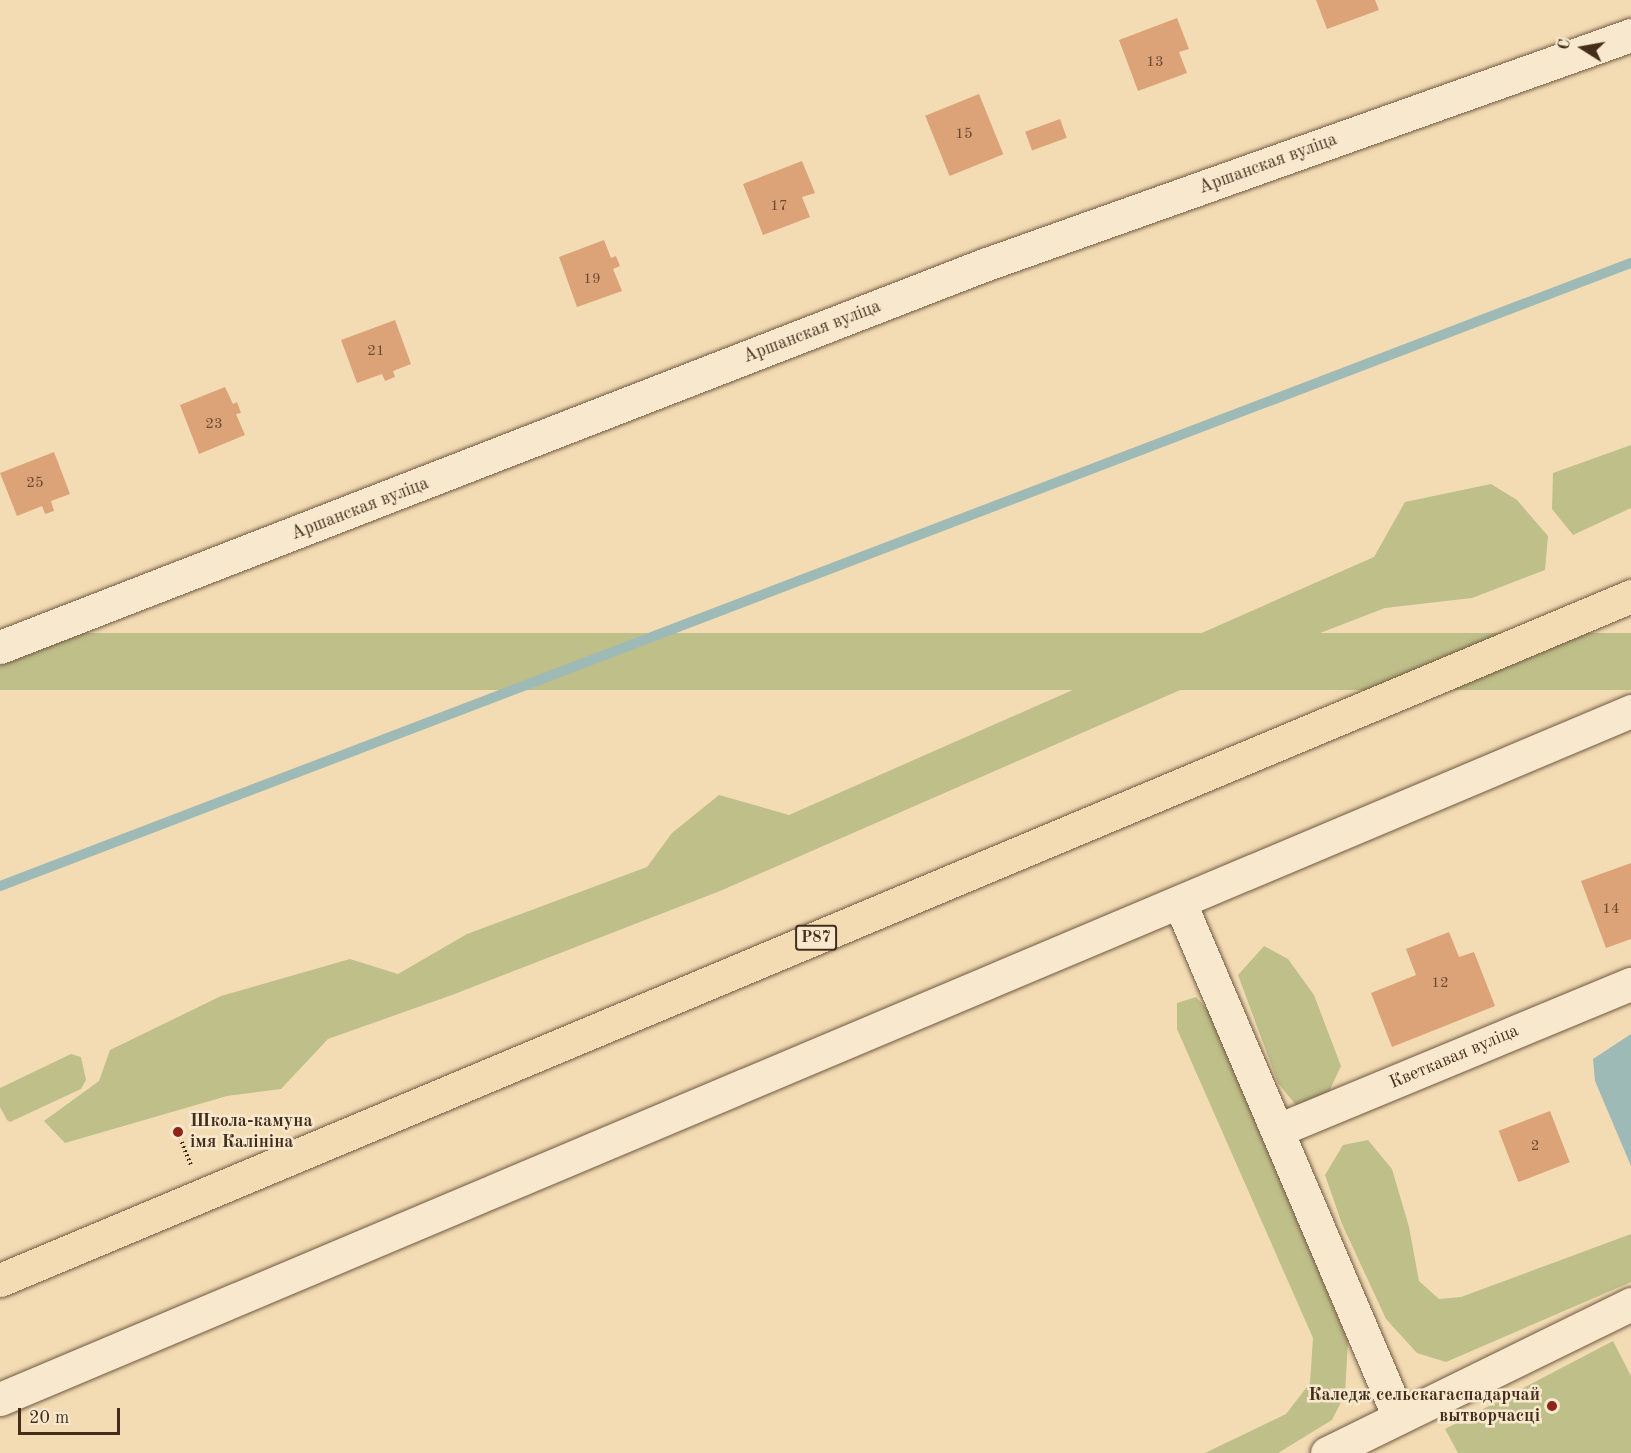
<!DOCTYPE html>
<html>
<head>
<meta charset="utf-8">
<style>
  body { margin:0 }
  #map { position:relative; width:1631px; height:1453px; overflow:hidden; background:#f3dcb4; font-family:"Old Standard TT",serif }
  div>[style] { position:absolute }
  .green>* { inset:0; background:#bfbf8a; transform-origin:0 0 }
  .water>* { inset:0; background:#9ebab6 }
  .stream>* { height:10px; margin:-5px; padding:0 5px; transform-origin:5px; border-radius:5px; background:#9ebab6 }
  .building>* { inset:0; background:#dca278; transform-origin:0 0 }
  .path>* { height:4px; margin-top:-2px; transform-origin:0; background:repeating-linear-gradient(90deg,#442d1b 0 1.5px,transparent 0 4.5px) }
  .roads { filter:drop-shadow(0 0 2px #705941) drop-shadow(0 0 2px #705941) }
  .minor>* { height:33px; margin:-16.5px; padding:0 16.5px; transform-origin:16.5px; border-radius:16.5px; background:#f7e8ce }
  .major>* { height:33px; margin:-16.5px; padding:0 16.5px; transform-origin:16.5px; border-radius:16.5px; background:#f3dcb4 }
  .dots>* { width:16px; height:16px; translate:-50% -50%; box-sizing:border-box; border:3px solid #f7e8ce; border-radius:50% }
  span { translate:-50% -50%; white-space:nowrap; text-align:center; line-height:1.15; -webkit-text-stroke:5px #f7e8ce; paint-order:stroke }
  .number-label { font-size:15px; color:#6a4a32 }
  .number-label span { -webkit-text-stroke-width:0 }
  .shield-label span { padding:2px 4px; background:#f7e8ce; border:2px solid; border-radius:4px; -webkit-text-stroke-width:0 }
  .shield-label { font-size:16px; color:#442d1b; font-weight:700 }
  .street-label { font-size:18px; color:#442d1b }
  .poi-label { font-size:18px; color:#442d1b; font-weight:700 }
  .left { translate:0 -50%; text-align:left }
  .right { translate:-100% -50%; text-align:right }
  .north { position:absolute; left:1553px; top:18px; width:60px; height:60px; -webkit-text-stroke:4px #f7e8ce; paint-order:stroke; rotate:281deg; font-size:16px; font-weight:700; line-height:24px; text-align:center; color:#442d1b }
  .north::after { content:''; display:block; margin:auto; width:21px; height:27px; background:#442d1b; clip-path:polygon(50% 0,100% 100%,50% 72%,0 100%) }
  .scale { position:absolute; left:18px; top:1408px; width:102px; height:27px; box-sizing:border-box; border:3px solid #442d1b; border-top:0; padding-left:8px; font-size:18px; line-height:21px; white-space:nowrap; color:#442d1b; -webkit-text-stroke:4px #f7e8ce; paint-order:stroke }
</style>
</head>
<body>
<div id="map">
  <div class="green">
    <i style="clip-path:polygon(1631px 445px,1631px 508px,1573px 535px,1552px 509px,1553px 473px)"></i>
    <i style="clip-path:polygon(1491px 484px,1517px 500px,1548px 536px,1545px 570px,1472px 598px,1385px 608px,1242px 663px,720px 891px,452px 995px,328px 1039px,281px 1089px,227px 1096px,65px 1143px,44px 1121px,99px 1081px,110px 1050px,221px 996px,350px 959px,398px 974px,467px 934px,647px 867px,672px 833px,719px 795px,789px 815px,1374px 557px,1405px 502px)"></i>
    <i style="left:1631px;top:633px;width:57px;height:1767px;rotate:90deg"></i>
    <i style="clip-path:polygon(1264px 946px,1288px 959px,1314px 995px,1341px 1066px,1324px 1102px,1300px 1110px,1278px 1083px,1238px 975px)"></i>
    <i style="clip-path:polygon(1196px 997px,1214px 1017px,1348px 1341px,1345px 1394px,1332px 1420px,1278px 1453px,1205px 1453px,1286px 1414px,1310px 1383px,1313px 1338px,1177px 1029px,1177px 1003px)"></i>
    <i style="clip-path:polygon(71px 1054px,81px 1057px,86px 1080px,81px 1089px,10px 1122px,7px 1120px,0 1107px,0 1088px)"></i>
    <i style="clip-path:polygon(1368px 1140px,1392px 1169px,1409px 1227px,1419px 1281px,1439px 1299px,1461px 1297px,1631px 1234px,1631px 1282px,1446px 1362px,1417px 1353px,1386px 1319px,1342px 1224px,1325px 1175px,1343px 1145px)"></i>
    <i style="clip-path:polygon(1613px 1341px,1631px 1376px,1631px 1453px,1458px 1453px,1445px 1429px)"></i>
  </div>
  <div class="water">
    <i style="clip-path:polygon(1631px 1034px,1631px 1166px,1595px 1081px,1593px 1059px)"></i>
  </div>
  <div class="stream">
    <i style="left:0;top:886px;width:1746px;rotate:-20.91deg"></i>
  </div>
  <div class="building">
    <i style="clip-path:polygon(1316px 0,1375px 0,1379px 10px,1327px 29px)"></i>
    <i style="clip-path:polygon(1177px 18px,1189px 49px,1179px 52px,1187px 73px,1138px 91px,1119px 40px)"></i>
    <i style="left:979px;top:94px;width:65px;height:58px;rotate:68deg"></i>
    <i style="left:1060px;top:119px;width:20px;height:37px;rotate:70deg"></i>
    <i style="clip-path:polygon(802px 161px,815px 193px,802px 197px,810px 217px,763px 235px,743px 184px)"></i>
    <i style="clip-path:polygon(604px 240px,611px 258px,616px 256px,620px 266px,613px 269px,622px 291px,577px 307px,559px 257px)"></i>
    <i style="clip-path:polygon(395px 320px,411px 364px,393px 371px,395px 377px,385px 381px,382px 374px,357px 383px,341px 340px)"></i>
    <i style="clip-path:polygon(225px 387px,233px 404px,237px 402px,241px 413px,236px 414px,245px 435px,199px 454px,180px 405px)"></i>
    <i style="clip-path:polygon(54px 452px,70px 494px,51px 501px,54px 511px,45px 514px,42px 506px,17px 516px,0 473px)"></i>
    <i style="clip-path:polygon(1631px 863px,1631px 939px,1606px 948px,1581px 881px)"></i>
    <i style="clip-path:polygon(1449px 932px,1459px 957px,1474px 952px,1495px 1006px,1392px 1047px,1371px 993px,1416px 975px,1406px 949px)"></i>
    <i style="left:1550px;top:1111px;width:55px;height:55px;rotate:69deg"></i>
  </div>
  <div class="path">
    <i style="left:180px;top:1138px;width:29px;rotate:68deg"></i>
  </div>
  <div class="roads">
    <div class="minor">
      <i style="left:0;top:647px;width:1056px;rotate:-21.22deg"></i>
      <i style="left:984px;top:265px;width:687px;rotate:-19.57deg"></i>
      <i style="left:1180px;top:903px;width:556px;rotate:66.94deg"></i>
      <i style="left:1278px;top:1130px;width:382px;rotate:-22.5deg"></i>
      <i style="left:0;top:1399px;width:1770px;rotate:-22.87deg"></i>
      <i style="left:1327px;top:1453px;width:339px;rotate:-26.1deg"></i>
    </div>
    <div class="major">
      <i style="left:0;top:1280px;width:1769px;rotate:-22.75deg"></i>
    </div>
  </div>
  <div class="dots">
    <i style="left:178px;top:1132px;background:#8f2418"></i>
    <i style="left:1552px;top:1406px;background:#8f2418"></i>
  </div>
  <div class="number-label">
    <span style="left:1155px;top:63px">13</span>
    <span style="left:964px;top:135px">15</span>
    <span style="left:779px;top:207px">17</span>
    <span style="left:592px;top:280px">19</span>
    <span style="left:376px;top:352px">21</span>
    <span style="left:214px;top:425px">23</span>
    <span style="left:35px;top:484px">25</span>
    <span style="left:1611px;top:910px">14</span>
    <span style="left:1440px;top:984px">12</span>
    <span style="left:1535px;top:1147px">2</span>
  </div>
  <div class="shield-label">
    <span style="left:816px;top:938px">Р87</span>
  </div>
  <div class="street-label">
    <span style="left:1268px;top:164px;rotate:-20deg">Аршанская вуліца</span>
    <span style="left:812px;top:332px;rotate:-21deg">Аршанская вуліца</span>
    <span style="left:360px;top:509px;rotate:-21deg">Аршанская вуліца</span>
    <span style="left:1454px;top:1057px;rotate:-23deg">Кветкавая вуліца</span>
  </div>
  <div class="poi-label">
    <span class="left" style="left:190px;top:1132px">Школа-камуна<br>імя Калініна</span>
    <span class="right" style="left:1540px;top:1406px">Каледж сельскагаспадарчай<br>вытворчасці</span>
  </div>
  <div class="north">С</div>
  <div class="scale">20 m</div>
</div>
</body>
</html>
